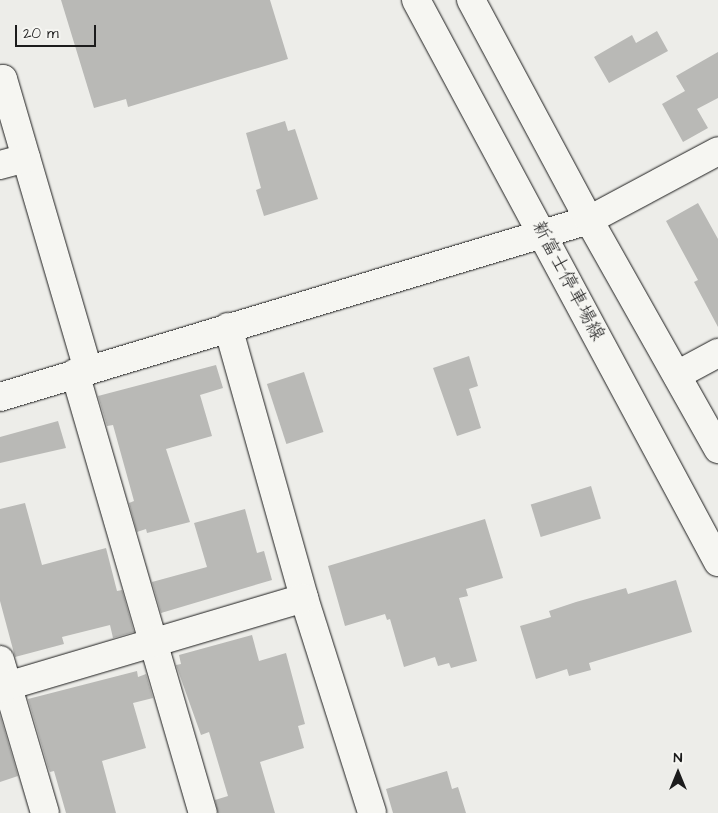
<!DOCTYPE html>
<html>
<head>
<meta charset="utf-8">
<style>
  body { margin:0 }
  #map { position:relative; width:718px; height:813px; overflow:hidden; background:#edede9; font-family:"Architects Daughter","Klee One",sans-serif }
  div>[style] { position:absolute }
  .building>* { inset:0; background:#b9b9b6; transform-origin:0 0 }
  .roads { filter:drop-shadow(0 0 1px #1c1c1c) drop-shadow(0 0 1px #1c1c1c) }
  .minor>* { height:28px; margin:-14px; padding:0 14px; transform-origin:14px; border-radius:14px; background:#f6f6f2 }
  .major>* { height:28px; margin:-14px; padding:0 14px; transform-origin:14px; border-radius:14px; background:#f6f6f2 }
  span { translate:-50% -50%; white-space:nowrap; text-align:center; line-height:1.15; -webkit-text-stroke:4.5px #f6f6f2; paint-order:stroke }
  .street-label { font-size:19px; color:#1c1c1c }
  .north { position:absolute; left:653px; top:748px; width:50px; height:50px; -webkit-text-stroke:4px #f6f6f2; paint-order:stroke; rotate:0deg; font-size:14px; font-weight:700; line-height:20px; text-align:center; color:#1c1c1c }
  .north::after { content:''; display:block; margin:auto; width:18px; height:22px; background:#1c1c1c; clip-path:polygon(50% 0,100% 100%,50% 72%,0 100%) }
  .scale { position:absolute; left:15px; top:25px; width:81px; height:22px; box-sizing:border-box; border:2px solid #1c1c1c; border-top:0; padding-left:6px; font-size:15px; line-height:18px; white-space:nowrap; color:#1c1c1c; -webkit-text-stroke:4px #f6f6f2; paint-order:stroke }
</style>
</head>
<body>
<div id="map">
  <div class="building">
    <i style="clip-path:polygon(61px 0,270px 0,288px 59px,128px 107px,126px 99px,94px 108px)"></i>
    <i style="clip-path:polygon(657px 31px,668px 51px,609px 83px,594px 57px,632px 35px,636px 43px)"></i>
    <i style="clip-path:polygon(718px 52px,718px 98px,697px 109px,708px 128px,683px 142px,662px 104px,685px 91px,676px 76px)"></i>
    <i style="clip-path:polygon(285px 121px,288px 131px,295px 129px,318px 199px,264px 216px,256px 190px,261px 188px,246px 133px)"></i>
    <i style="clip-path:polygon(698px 203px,718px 239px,718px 327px,694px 282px,698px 280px,666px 221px)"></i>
    <i style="clip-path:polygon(469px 356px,478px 386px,469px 389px,481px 428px,457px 436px,433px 368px)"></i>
    <i style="clip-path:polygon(216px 365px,223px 388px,200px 395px,212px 436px,166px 449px,190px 522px,147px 533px,146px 529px,137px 532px,129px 503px,134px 501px,113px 425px,107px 426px,98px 396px)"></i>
    <i style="left:304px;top:372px;width:63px;height:39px;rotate:72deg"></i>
    <i style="clip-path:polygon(58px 421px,66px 448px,0 463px,0 437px)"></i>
    <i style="left:591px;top:486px;width:34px;height:63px;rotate:73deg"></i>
    <i style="clip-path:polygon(25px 503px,42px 565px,106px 548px,117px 591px,122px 590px,134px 632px,113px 638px,110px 625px,62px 637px,64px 644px,15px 657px,0 601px,0 509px)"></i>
    <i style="clip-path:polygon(245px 509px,257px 553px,264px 551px,272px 580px,161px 613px,152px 582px,207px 567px,194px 523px)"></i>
    <i style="clip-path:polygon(485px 519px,503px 578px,466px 589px,468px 596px,459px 598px,477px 661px,451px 668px,449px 663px,438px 666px,435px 657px,404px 667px,390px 619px,387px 620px,385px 614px,345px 626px,328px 566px)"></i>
    <i style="clip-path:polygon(676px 580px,692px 632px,589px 663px,591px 670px,569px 676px,567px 669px,536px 679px,520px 626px,551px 617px,549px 611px,576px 602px,626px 588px,628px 594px)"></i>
    <i style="clip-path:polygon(252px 635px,259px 661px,286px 653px,305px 724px,298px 726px,304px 748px,260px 762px,275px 813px,218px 813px,215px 800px,228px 796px,209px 732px,201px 735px,176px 665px,181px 664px,179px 655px)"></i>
    <i style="clip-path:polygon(137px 671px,138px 677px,146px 674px,153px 698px,133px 703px,146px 748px,102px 761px,116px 813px,66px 813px,54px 771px,50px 772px,48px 767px,28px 699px)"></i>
    <i style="clip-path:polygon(0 715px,18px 776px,0 782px)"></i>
    <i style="clip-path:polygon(447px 771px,452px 789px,458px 787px,466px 813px,393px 813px,386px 789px)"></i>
  </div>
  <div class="roads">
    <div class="minor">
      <i style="left:0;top:80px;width:3px;rotate:-18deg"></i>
      <i style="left:3px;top:79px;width:302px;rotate:73.7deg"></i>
      <i style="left:0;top:165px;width:27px;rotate:-15deg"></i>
      <i style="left:228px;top:327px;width:281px;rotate:74.3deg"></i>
      <i style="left:304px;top:598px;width:225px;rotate:72.4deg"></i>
      <i style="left:75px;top:373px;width:458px;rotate:73.8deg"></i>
      <i style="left:677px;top:375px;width:47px;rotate:-28.2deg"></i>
      <i style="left:0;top:397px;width:615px;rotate:-16.73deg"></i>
      <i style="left:589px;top:220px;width:146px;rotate:-28.1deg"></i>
      <i style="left:0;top:660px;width:159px;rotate:73.6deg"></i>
      <i style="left:0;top:688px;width:317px;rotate:-16.5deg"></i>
    </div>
    <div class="major">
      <i style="left:416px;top:0;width:638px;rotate:61.75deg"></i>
      <i style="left:471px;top:0;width:250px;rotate:61.8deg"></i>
      <i style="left:589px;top:220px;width:263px;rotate:60.6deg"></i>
    </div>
  </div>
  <div class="street-label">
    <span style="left:568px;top:281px;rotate:62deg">新富士停車場線</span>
  </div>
  <div class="north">N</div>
  <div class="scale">20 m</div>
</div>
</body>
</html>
